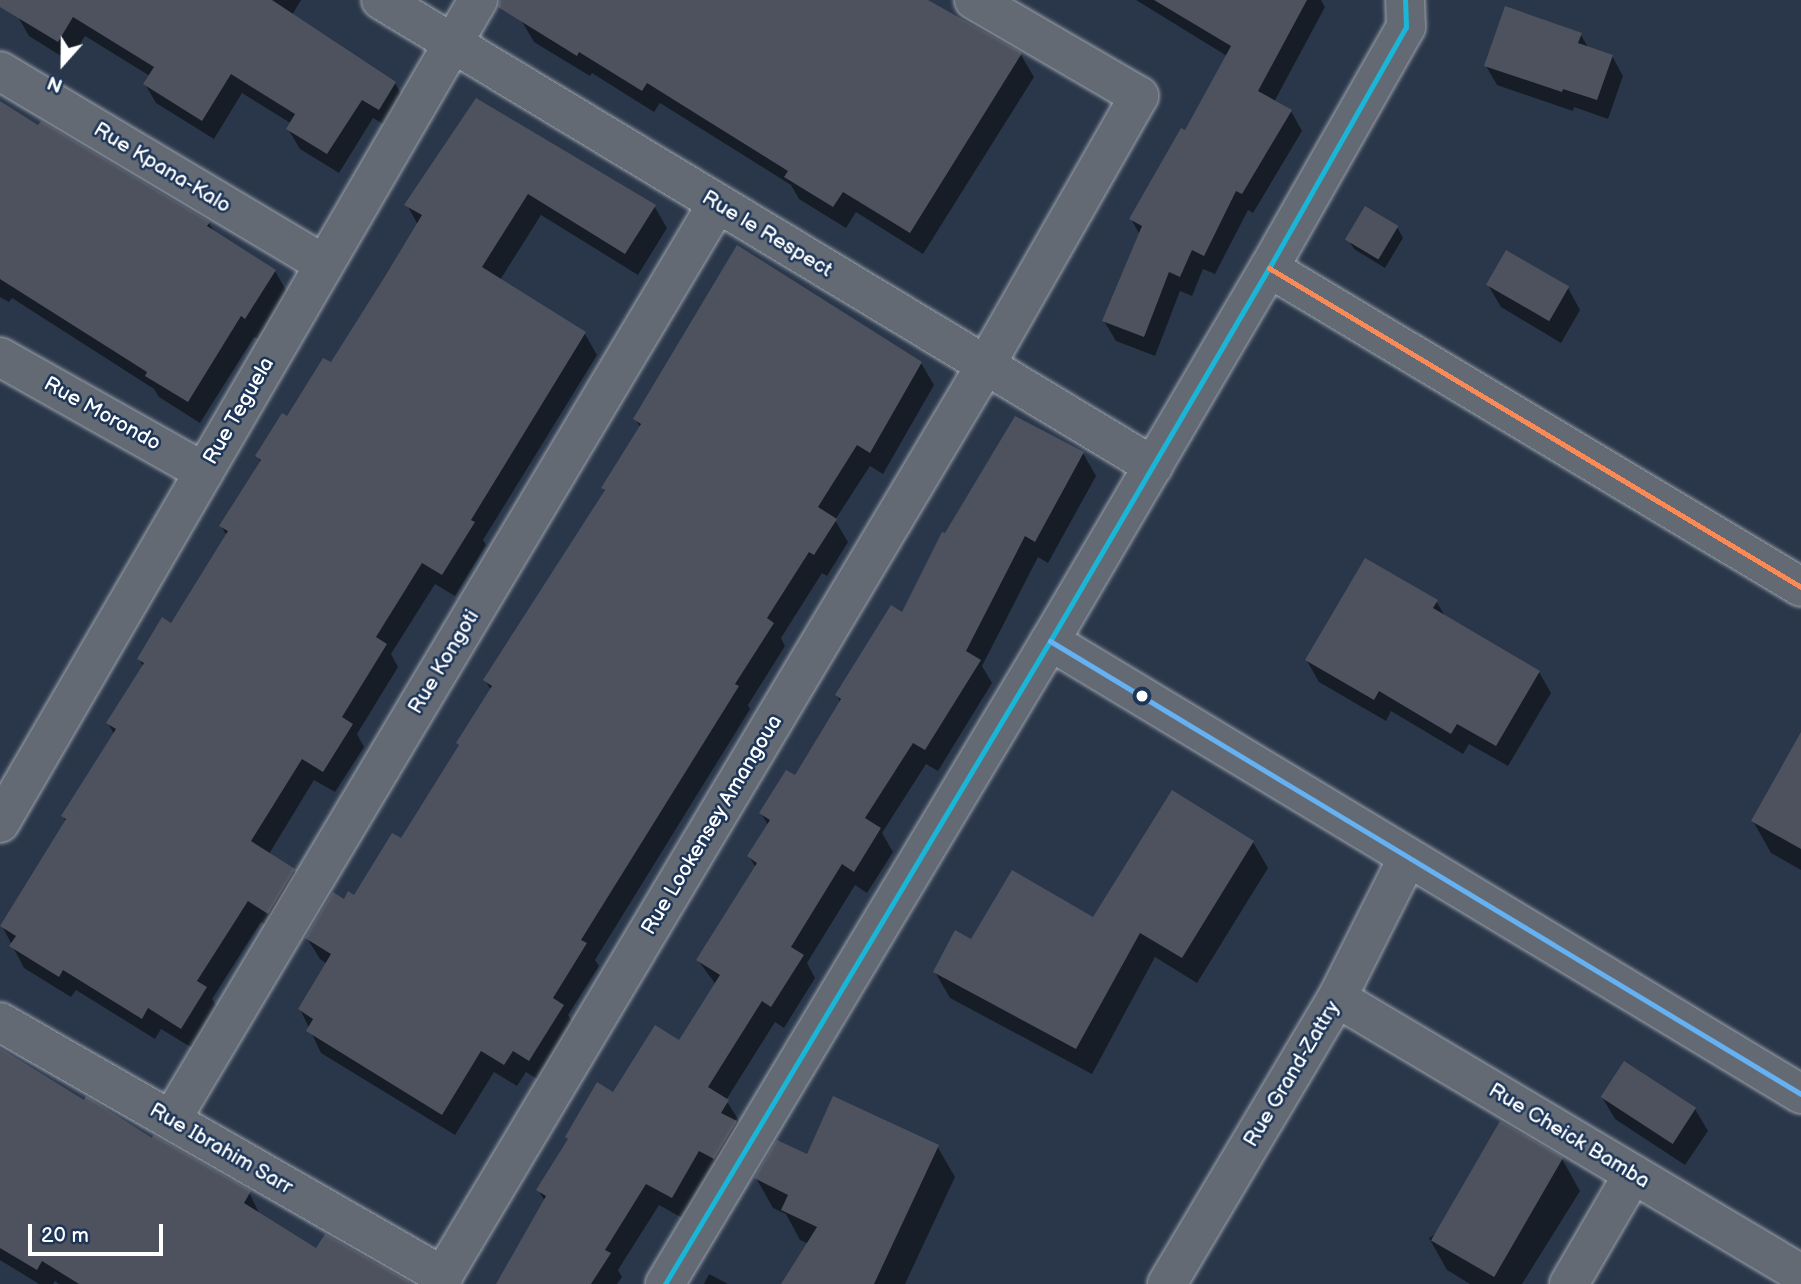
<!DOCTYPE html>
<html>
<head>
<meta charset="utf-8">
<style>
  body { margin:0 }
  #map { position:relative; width:1801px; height:1284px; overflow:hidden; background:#2a374a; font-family:"Balsamiq Sans",sans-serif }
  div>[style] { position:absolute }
  .shadow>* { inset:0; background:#0007 }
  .building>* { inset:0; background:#4d525e; transform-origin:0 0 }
  .roads { filter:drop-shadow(0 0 2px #9fa5ae) drop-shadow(0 0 2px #9fa5ae) }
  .minor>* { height:38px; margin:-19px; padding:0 19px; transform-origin:19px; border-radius:19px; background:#636a74 }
  .bus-1>* { height:5px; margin:-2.5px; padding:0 2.5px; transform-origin:2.5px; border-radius:2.5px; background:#1ab6d8 }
  .bus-2>* { height:5px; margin:-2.5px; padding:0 2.5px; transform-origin:2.5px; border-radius:2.5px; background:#f98a56 }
  .bus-3>* { height:5px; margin:-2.5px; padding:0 2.5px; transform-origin:2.5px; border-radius:2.5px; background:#66b1f2 }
  .dots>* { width:19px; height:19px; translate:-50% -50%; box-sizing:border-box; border:4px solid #1d3557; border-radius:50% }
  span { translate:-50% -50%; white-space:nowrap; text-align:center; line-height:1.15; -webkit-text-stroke:5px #1d3557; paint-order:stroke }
  .street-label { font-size:21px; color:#fff }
  .north { position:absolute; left:28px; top:28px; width:70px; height:70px; -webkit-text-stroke:5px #1d3557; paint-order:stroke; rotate:201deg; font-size:19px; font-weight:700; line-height:28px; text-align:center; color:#fff }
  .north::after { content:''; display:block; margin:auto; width:24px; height:32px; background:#fff; clip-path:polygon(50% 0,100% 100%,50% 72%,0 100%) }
  .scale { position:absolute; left:28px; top:1224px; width:135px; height:32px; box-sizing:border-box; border:4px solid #fff; border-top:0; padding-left:9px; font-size:21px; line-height:24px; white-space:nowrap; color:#fff; -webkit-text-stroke:5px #1d3557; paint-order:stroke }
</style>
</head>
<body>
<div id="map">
  <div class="shadow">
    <i style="clip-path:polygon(0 0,301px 0,292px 15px,395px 83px,406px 103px,391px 129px,373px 118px,339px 173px,300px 149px,288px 129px,292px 124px,242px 93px,214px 139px,156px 103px,145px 84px,150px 76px,85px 36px,69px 61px,29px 36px,18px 17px)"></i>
    <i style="clip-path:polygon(534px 0,925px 0,1021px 55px,1034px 77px,923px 254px,856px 212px,846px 228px,799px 199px,791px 185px,660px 103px,654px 112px,592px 73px,590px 76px,534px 42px,521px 20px)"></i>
    <i style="clip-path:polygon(1136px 0,1321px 0,1325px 7px,1274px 102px,1291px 111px,1302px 131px,1253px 213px,1248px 210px,1215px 274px,1203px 269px,1192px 296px,1180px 291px,1155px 356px,1116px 341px,1104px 321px,1140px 235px,1131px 219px,1185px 132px,1227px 56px)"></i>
    <i style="clip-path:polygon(1581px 35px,1589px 49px,1612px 56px,1623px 76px,1608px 119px,1574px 107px,1573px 111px,1497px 85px,1486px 66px)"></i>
    <i style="clip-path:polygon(477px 100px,654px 206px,667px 228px,638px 275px,541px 215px,500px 280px,585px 334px,597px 355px,483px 540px,486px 545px,455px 596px,435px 584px,391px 654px,398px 667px,357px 734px,364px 747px,335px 792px,314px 780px,269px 854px,294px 870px,307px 891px,281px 935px,261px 922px,212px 999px,219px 1010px,194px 1049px,161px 1029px,155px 1039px,76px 990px,71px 997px,24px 968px,2px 926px,66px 822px,63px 816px,114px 734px,108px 723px,143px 666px,139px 659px,171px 625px,227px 536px,221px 526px,261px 463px,257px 456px,331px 365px,418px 225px,407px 205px)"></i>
    <i style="clip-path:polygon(0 103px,209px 223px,215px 233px,275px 271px,287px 292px,258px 339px,254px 337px,200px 423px,159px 397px,154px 389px,12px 298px,9px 302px,0 297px)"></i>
    <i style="clip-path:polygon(1397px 227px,1403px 238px,1385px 268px,1354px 249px,1348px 239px)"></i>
    <i style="clip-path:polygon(1488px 285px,1568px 288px,1580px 310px,1561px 343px,1501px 307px)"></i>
    <i style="clip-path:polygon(921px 363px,934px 385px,883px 474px,870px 466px,835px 520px,848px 542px,827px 576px,822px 573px,781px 638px,785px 646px,748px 705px,750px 709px,595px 960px,599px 966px,568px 1015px,576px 1028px,542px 1082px,526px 1072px,517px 1086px,494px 1072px,455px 1135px,321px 1053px,300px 1009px,327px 964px,320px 959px,307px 938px,344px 901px,354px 897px,401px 841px,460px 746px,491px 690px,485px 680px,605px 492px,603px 488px,641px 428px,635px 419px)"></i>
    <i style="clip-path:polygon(1016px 418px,1083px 453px,1096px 476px,1048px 563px,1038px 557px,982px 666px,992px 683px,938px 771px,926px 764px,882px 833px,893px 852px,867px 893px,855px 885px,807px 963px,815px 978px,784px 1028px,775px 1022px,726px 1100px,741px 1124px,684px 1219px,659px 1205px,618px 1270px,622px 1277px,617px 1284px,497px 1284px,545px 1201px,538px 1190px,569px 1141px,567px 1137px,679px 1042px,716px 985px,698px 960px,756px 868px,749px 856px,768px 825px,761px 813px,795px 777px,841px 703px,837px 696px,903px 614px)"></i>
    <i style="clip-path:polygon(1436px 601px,1446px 618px,1539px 672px,1551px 693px,1508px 766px,1469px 744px,1463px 754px,1391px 711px,1386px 721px,1319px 682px,1307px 661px)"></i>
    <i style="clip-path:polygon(1801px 736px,1801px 870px,1771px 853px,1753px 821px)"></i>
    <i style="clip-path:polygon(1253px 842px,1268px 868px,1197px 983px,1155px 957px,1092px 1074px,950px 998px,935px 972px,1094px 919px)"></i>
    <i style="clip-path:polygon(0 1050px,84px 1102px,249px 1192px,260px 1215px,317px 1250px,396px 1284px,59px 1284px,55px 1281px,53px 1284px,39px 1284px,0 1260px)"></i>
    <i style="clip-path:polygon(1602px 1097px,1695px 1109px,1708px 1131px,1685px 1165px,1615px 1119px)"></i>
    <i style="clip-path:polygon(937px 1146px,955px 1177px,905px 1284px,783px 1284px,809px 1244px,800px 1240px,786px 1214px,773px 1208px,756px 1178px,807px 1156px)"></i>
    <i style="clip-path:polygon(1562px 1159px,1580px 1191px,1522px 1284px,1470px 1284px,1447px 1270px,1429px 1238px)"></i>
    <i style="clip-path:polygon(709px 1274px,728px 1284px,704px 1284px)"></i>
  </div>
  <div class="building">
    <i style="clip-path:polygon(0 0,272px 0,396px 82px,379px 110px,362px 100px,327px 154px,286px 129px,295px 114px,231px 74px,202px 121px,143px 84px,154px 67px,73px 17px,58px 42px,0 7px)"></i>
    <i style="clip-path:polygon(500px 0,928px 0,1022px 53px,910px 233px,843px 192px,833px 207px,784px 177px,788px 171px,711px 123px,647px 83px,642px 91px,579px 52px,577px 56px,498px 7px)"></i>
    <i style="clip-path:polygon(1154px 0,1307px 0,1258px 91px,1292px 110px,1242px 194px,1236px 191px,1204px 256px,1192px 250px,1180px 277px,1169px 272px,1144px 337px,1102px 321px,1142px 226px,1129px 219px,1181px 128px,1185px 130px,1231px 46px)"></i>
    <i style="clip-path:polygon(1505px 6px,1582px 33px,1578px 43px,1613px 55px,1597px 100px,1563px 89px,1562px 92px,1484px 66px)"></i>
    <i style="clip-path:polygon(476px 98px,656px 205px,625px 254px,528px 194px,482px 267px,586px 332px,471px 520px,475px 522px,442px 575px,422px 563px,376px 637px,387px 644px,342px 717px,353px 724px,323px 772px,302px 759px,251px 841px,295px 869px,268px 914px,248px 901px,197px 981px,207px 987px,181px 1029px,148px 1008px,142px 1019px,63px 970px,59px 977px,9px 946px,16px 936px,0 926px,66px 819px,61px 816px,116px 729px,106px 723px,144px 663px,137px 659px,162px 617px,171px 623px,228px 531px,219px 526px,261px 460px,255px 456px,282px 413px,287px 416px,323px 358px,331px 362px,384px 278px,422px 215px,404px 205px)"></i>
    <i style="clip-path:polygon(0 101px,38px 125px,41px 121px,210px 222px,207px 226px,276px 270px,245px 319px,241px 316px,188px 402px,145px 376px,147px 372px,0 279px)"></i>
    <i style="left:1365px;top:206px;width:39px;height:39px;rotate:31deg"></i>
    <i style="clip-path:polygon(737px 245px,922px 362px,870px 453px,857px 445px,818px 507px,837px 519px,814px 555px,809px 552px,767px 618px,774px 623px,735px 684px,739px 686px,581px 940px,587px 943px,553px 998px,564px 1005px,529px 1061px,513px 1051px,504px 1065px,481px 1051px,442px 1115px,306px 1031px,313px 1019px,298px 1009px,331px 954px,305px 938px,333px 892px,344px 899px,348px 891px,354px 895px,392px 833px,401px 838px,459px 745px,456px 743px,492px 686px,483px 680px,605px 490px,601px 488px,641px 424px,633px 419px)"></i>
    <i style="left:1506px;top:250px;width:73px;height:40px;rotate:30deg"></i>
    <i style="clip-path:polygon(1015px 416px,1084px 452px,1035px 542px,1025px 536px,966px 651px,981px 660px,925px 750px,913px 743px,865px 818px,881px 828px,854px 872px,842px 864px,791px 947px,804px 955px,771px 1007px,762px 1001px,708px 1087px,729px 1100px,721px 1113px,737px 1121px,714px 1159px,699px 1151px,672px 1198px,646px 1184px,605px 1250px,611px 1253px,591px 1284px,496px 1284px,546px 1196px,536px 1190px,568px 1139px,565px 1137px,597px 1082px,613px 1092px,655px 1025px,679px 1040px,720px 975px,696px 960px,757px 863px,747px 856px,770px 820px,759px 813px,786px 770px,795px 775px,841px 699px,835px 695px,891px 605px,902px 612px,942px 532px,945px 533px)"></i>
    <i style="clip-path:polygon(1365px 558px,1438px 600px,1433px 608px,1540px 671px,1496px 746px,1457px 724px,1451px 734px,1379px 691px,1374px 700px,1305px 660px)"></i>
    <i style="clip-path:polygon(1801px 732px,1801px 849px,1751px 821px)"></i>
    <i style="clip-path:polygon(1172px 790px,1254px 841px,1182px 958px,1140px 933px,1076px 1049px,933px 972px,955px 930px,971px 939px,1012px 870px,1093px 917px)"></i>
    <i style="clip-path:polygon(0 1048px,84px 1100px,86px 1096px,152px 1138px,153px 1135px,251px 1191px,244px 1203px,316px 1248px,325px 1234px,413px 1284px,79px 1284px,42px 1261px,37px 1270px,0 1248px)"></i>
    <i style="left:1624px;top:1061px;width:86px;height:43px;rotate:33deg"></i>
    <i style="clip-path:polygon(833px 1096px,939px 1145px,874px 1284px,781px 1284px,817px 1227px,781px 1210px,788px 1195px,754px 1178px,777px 1140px,807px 1154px)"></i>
    <i style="left:1500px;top:1121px;width:73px;height:138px;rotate:30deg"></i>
  </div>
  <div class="roads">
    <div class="minor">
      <i style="left:381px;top:0;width:902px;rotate:31.12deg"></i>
      <i style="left:0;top:71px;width:377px;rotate:30.8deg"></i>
      <i style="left:1269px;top:268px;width:620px;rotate:30.95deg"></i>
      <i style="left:0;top:357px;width:234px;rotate:29.4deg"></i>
      <i style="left:1050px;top:641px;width:877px;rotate:31.1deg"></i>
      <i style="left:0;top:823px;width:952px;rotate:-59.85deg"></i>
      <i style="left:1337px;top:998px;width:540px;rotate:30.75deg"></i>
      <i style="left:0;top:1022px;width:511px;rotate:29.83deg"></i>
      <i style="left:171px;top:1120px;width:1066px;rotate:-59.2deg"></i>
      <i style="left:438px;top:1284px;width:1069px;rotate:-59.21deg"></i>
      <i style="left:985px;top:366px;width:311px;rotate:-60.3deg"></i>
      <i style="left:1139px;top:96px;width:191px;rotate:-149.8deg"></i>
      <i style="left:665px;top:1284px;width:749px;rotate:-59.09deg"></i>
      <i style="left:1050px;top:641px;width:433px;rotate:-59.6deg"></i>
      <i style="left:1269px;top:268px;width:277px;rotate:-60.4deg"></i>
      <i style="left:1406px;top:27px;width:27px;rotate:-92deg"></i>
      <i style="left:1167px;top:1284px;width:333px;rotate:-59.3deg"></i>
      <i style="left:1337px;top:998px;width:156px;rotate:-63.3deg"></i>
      <i style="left:1569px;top:1284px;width:127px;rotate:-59.8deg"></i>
    </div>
  </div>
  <div class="bus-1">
    <i style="left:665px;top:1284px;width:749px;rotate:-59.09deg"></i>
    <i style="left:1050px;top:641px;width:433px;rotate:-59.6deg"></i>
    <i style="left:1269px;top:268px;width:277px;rotate:-60.4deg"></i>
    <i style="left:1406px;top:27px;width:27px;rotate:-92deg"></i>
  </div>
  <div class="bus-2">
    <i style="left:1269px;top:268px;width:620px;rotate:30.95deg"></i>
  </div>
  <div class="bus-3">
    <i style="left:1050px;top:641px;width:877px;rotate:31.1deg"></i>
  </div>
  <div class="dots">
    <i style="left:1142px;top:696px;background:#fff"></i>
  </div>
  <div class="street-label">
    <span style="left:162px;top:168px;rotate:31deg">Rue Kpana-Kalo</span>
    <span style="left:767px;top:234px;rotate:31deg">Rue le Respect</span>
    <span style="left:239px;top:411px;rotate:-60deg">Rue Teguela</span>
    <span style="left:102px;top:414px;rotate:29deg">Rue Morondo</span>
    <span style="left:444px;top:662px;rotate:-59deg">Rue Kongoti</span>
    <span style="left:712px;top:825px;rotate:-59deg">Rue Lookensey Amangoua</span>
    <span style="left:1292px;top:1074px;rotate:-59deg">Rue Grand-Zattry</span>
    <span style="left:1569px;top:1136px;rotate:31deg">Rue Cheick Bamba</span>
    <span style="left:221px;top:1149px;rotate:30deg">Rue Ibrahim Sarr</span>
  </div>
  <div class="north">N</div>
  <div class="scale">20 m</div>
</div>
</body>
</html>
